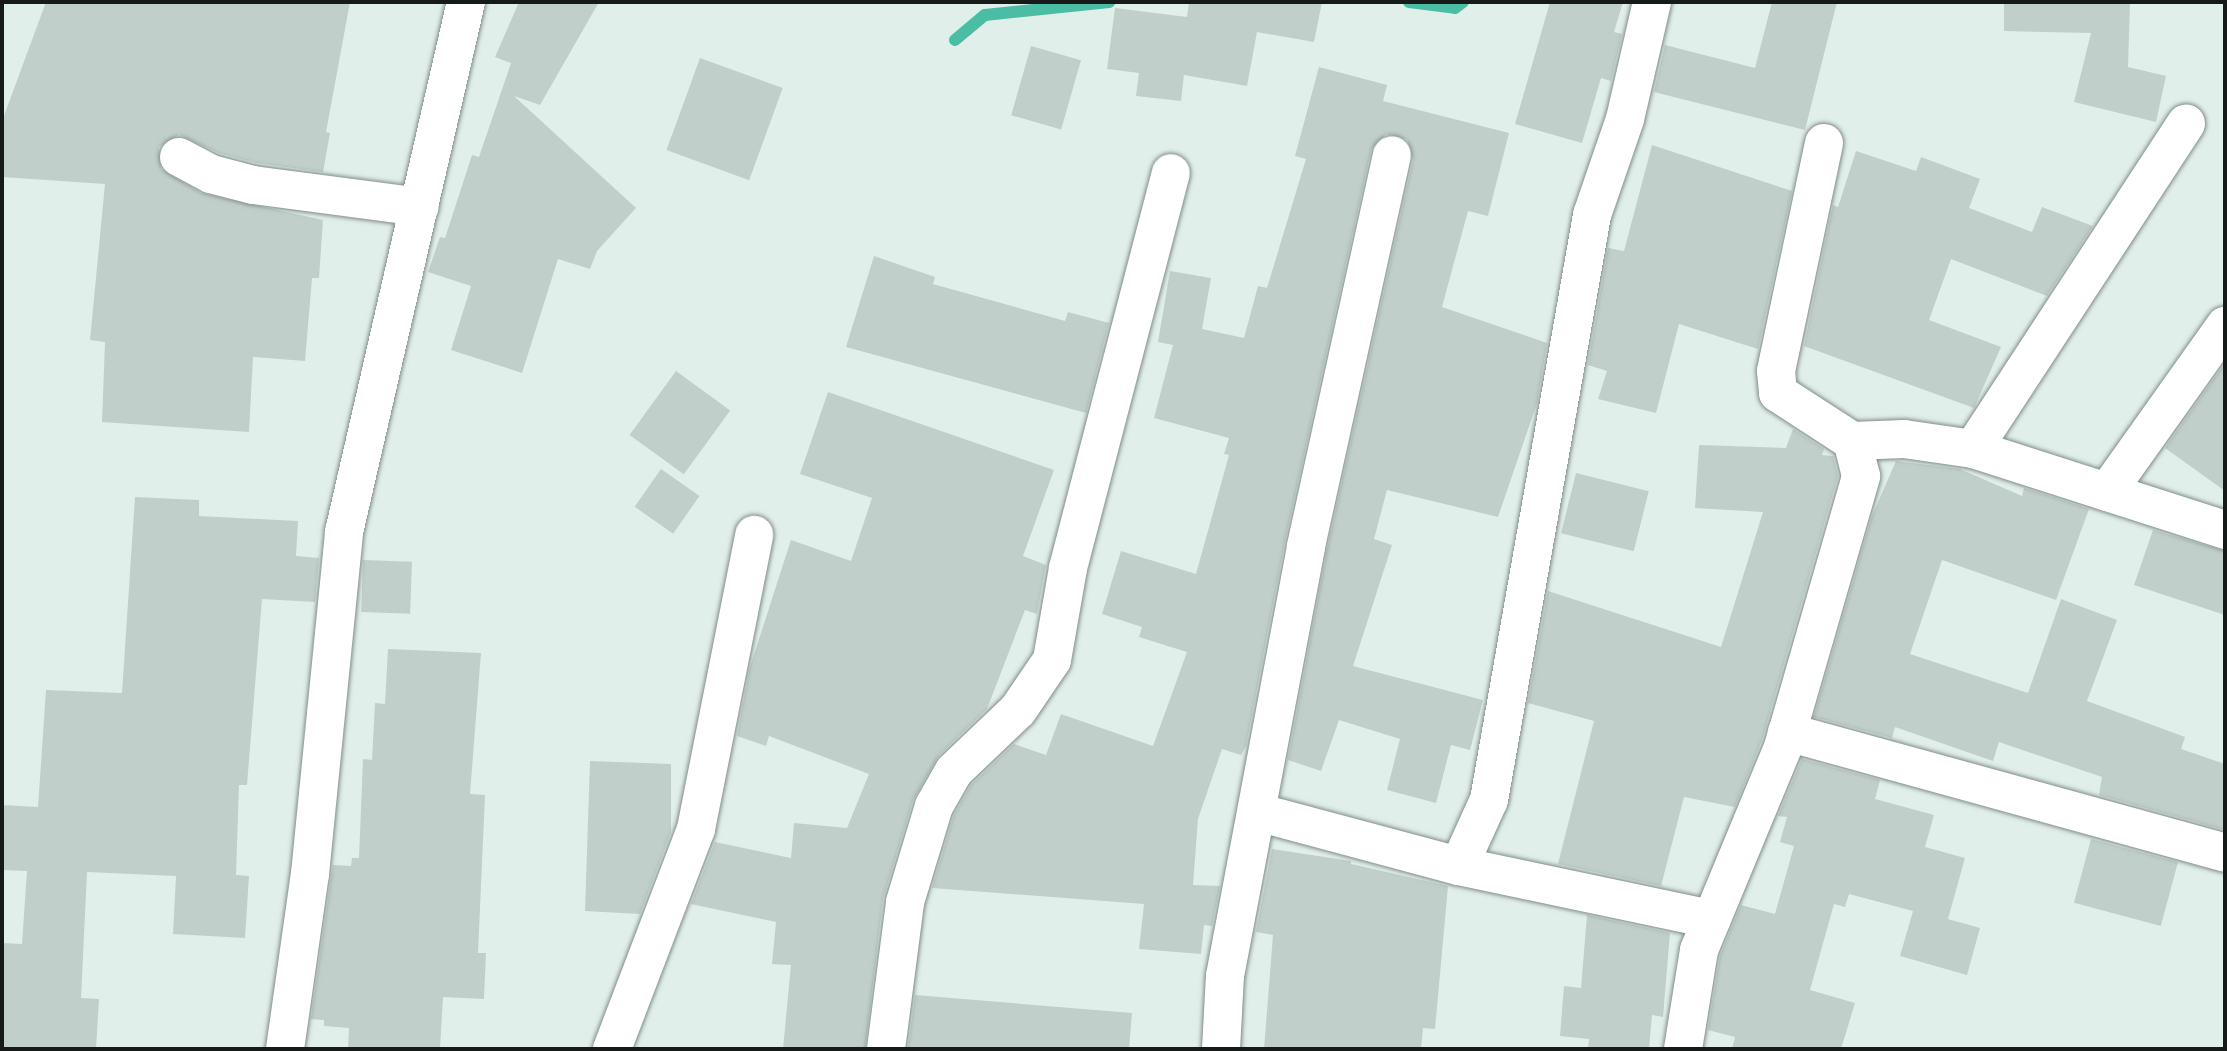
<!DOCTYPE html>
<html>
<head>
<meta charset="utf-8">
<style>
  body { margin:0 }
  #map { position:relative; width:2227px; height:1051px; overflow:hidden; background:#e1efeb; font-family:Literata,serif }
  div>[style] { position:absolute }
  .stream>* { height:12px; margin:-6px; padding:0 6px; transform-origin:6px; border-radius:6px; background:#4bbda5 }
  .building>* { inset:0; background:#c1cfcb; transform-origin:0 0 }
  .roads { filter:drop-shadow(0 0 2px #808d89) drop-shadow(0 0 2px #808d89) }
  .street>* { height:38px; margin:-19px; padding:0 19px; transform-origin:19px; border-radius:19px; background:#fff }
  span { translate:-50% -50%; white-space:nowrap; text-align:center; line-height:1.15; -webkit-text-stroke:7px #e1efeb; paint-order:stroke }
  .frame { position:absolute; inset:0; border:4px solid #161b19; pointer-events:none }
</style>
</head>
<body>
<div id="map">
  <div class="stream">
    <i style="left:1409px;top:2px;width:46px;rotate:7.4deg"></i>
    <i style="left:1455px;top:8px;width:10px;rotate:-37deg"></i>
    <i style="left:955px;top:40px;width:39px;rotate:-40deg"></i>
    <i style="left:985px;top:15px;width:125px;rotate:-6deg"></i>
  </div>
  <div class="building">
    <i style="clip-path:polygon(46px 2px,350px 2px,326px 132px,330px 133px,323px 172px,257px 163px,219px 153px,179px 135px,159px 147px,161px 169px,201px 193px,323px 220px,319px 278px,312px 278px,305px 361px,253px 357px,249px 432px,102px 422px,105px 342px,90px 340px,105px 184px,2px 177px,2px 121px)"></i>
    <i style="clip-path:polygon(519px 2px,599px 2px,540px 105px,514px 96px,636px 208px,597px 251px,590px 269px,558px 259px,522px 373px,451px 350px,471px 286px,428px 272px,440px 237px,445px 238px,472px 155px,479px 157px,511px 63px,495px 57px)"></i>
    <i style="clip-path:polygon(1189px 2px,1322px 2px,1314px 42px,1257px 32px,1247px 86px,1184px 75px,1181px 101px,1136px 96px,1139px 73px,1107px 69px,1115px 8px,1187px 17px)"></i>
    <i style="clip-path:polygon(1550px 2px,1623px 2px,1614px 32px,1622px 34px,1611px 81px,1601px 78px,1582px 143px,1515px 124px)"></i>
    <i style="clip-path:polygon(1772px 2px,1837px 2px,1805px 130px,1654px 92px,1665px 45px,1755px 68px)"></i>
    <i style="clip-path:polygon(2004px 2px,2130px 2px,2128px 67px,2166px 76px,2156px 122px,2074px 102px,2091px 33px,2004px 31px)"></i>
    <i style="left:1031px;top:46px;width:52px;height:72px;rotate:16deg"></i>
    <i style="left:700px;top:58px;width:88px;height:98px;rotate:20deg"></i>
    <i style="clip-path:polygon(1319px 67px,1387px 85px,1383px 101px,1509px 133px,1488px 216px,1468px 211px,1442px 307px,1547px 343px,1537px 403px,1498px 517px,1387px 490px,1374px 539px,1392px 545px,1353px 666px,1483px 700px,1470px 750px,1451px 745px,1436px 803px,1387px 790px,1400px 739px,1339px 720px,1321px 771px,1288px 760px,1327px 550px,1413px 160px,1407px 139px,1386px 134px,1371px 150px,1285px 541px,1246px 746px,1241px 755px,1222px 749px,1198px 819px,1193px 885px,1220px 886px,1212px 926px,1204px 925px,1201px 954px,1139px 949px,1144px 904px,932px 888px,954px 815px,971px 785px,1014px 744px,1046px 755px,1061px 714px,1153px 746px,1187px 652px,1139px 637px,1142px 627px,1102px 614px,1121px 551px,1196px 574px,1229px 455px,1224px 454px,1229px 438px,1154px 418px,1173px 345px,1158px 342px,1170px 271px,1211px 278px,1202px 329px,1244px 338px,1258px 286px,1267px 288px,1306px 159px,1295px 156px)"></i>
    <i style="clip-path:polygon(1652px 145px,1792px 191px,1758px 349px,1679px 324px,1656px 413px,1598px 399px,1607px 371px,1588px 365px,1608px 248px,1624px 251px)"></i>
    <i style="clip-path:polygon(1856px 151px,1916px 171px,1921px 157px,1980px 179px,1969px 208px,2032px 232px,2042px 207px,2093px 226px,2047px 296px,1951px 259px,1929px 320px,2001px 347px,1974px 408px,1804px 346px,1833px 205px,1838px 207px)"></i>
    <i style="clip-path:polygon(874px 256px,935px 277px,933px 284px,1065px 321px,1068px 312px,1109px 323px,1086px 413px,846px 347px)"></i>
    <i style="clip-path:polygon(2225px 363px,2225px 491px,2165px 448px)"></i>
    <i style="left:676px;top:371px;width:67px;height:79px;rotate:36deg"></i>
    <i style="clip-path:polygon(828px 392px,1054px 470px,1023px 556px,1046px 565px,1037px 614px,1025px 610px,987px 709px,939px 755px,913px 800px,883px 899px,865px 1049px,783px 1049px,791px 965px,772px 964px,776px 922px,691px 904px,715px 842px,791px 858px,794px 823px,847px 828px,869px 774px,769px 736px,766px 746px,737px 736px,750px 667px,791px 540px,851px 561px,872px 498px,800px 474px)"></i>
    <i style="clip-path:polygon(1793px 429px,1824px 449px,1822px 455px,1833px 456px,1838px 476px,1762px 740px,1735px 807px,1684px 797px,1661px 886px,1558px 864px,1594px 721px,1528px 703px,1548px 591px,1721px 647px,1763px 512px,1695px 508px,1699px 445px,1786px 448px)"></i>
    <i style="clip-path:polygon(1896px 461px,1960px 469px,2022px 496px,2024px 488px,2089px 509px,2056px 600px,1942px 560px,1910px 654px,2028px 693px,2061px 599px,2117px 620px,2087px 701px,2185px 737px,2181px 749px,2225px 764px,2225px 830px,2099px 795px,2102px 777px,1999px 742px,1993px 761px,1895px 727px,1892px 738px,1814px 717px,1872px 516px)"></i>
    <i style="left:661px;top:469px;width:47px;height:46px;rotate:35deg"></i>
    <i style="left:1576px;top:473px;width:75px;height:62px;rotate:14deg"></i>
    <i style="clip-path:polygon(135px 497px,199px 500px,199px 516px,298px 521px,296px 556px,319px 558px,315px 602px,262px 599px,247px 785px,239px 785px,236px 875px,249px 876px,245px 938px,173px 934px,176px 876px,87px 872px,81px 998px,99px 999px,96px 1049px,2px 1049px,2px 943px,22px 944px,27px 871px,2px 870px,2px 805px,38px 807px,46px 690px,122px 693px)"></i>
    <i style="clip-path:polygon(2153px 530px,2225px 551px,2225px 615px,2134px 585px)"></i>
    <i style="left:363px;top:560px;width:49px;height:52px;rotate:2deg"></i>
    <i style="clip-path:polygon(388px 649px,481px 653px,470px 794px,485px 795px,478px 953px,486px 953px,484px 999px,443px 997px,440px 1049px,348px 1049px,349px 1028px,324px 1026px,324px 1020px,311px 1019px,333px 865px,351px 866px,352px 858px,359px 858px,363px 759px,372px 760px,375px 703px,385px 704px)"></i>
    <i style="clip-path:polygon(1802px 759px,1880px 780px,1875px 799px,1934px 815px,1925px 847px,1965px 858px,1948px 919px,1980px 928px,1967px 975px,1900px 956px,1913px 911px,1849px 894px,1845px 907px,1834px 904px,1810px 990px,1855px 1003px,1841px 1049px,1732px 1049px,1735px 1037px,1708px 1030px,1720px 956px,1741px 905px,1775px 914px,1794px 846px,1780px 842px,1787px 817px,1778px 816px)"></i>
    <i style="clip-path:polygon(590px 761px,671px 764px,671px 832px,640px 914px,585px 911px)"></i>
    <i style="left:2091px;top:839px;width:90px;height:66px;rotate:15deg"></i>
    <i style="clip-path:polygon(1272px 849px,1351px 861px,1351px 864px,1448px 886px,1435px 1029px,1423px 1028px,1421px 1049px,1264px 1049px,1273px 935px,1256px 932px)"></i>
    <i style="clip-path:polygon(1587px 915px,1670px 933px,1663px 1017px,1652px 1015px,1649px 1049px,1588px 1049px,1589px 1039px,1560px 1036px,1564px 986px,1581px 988px)"></i>
    <i style="clip-path:polygon(915px 995px,1132px 1013px,1129px 1049px,908px 1049px)"></i>
  </div>
  <div class="roads">
    <div class="street">
      <i style="left:179px;top:157px;width:36px;rotate:28deg"></i>
      <i style="left:211px;top:174px;width:43px;rotate:14.7deg"></i>
      <i style="left:253px;top:185px;width:168px;rotate:7.5deg"></i>
      <i style="left:1852px;top:441px;width:52px;rotate:-2.2deg"></i>
      <i style="left:1904px;top:439px;width:70px;rotate:8.2deg"></i>
      <i style="left:1973px;top:449px;width:265px;rotate:17.8deg"></i>
      <i style="left:1973px;top:449px;width:389px;rotate:-56.8deg"></i>
      <i style="left:2107px;top:492px;width:204px;rotate:-54.6deg"></i>
      <i style="left:1787px;top:732px;width:454px;rotate:15.4deg"></i>
      <i style="left:1257px;top:812px;width:209px;rotate:15deg"></i>
      <i style="left:1459px;top:866px;width:72px;rotate:-65.6deg"></i>
      <i style="left:1489px;top:800px;width:594px;rotate:-80.01deg"></i>
      <i style="left:1592px;top:215px;width:102px;rotate:-71deg"></i>
      <i style="left:1625px;top:119px;width:120px;rotate:-77deg"></i>
      <i style="left:1459px;top:866px;width:258px;rotate:11.9deg"></i>
      <i style="left:285px;top:1049px;width:177px;rotate:-81.9deg"></i>
      <i style="left:310px;top:874px;width:344px;rotate:-84.3deg"></i>
      <i style="left:344px;top:532px;width:544px;rotate:-77.04deg"></i>
      <i style="left:612px;top:1049px;width:235px;rotate:-69.1deg"></i>
      <i style="left:696px;top:829px;width:300px;rotate:-78.8deg"></i>
      <i style="left:886px;top:1049px;width:148px;rotate:-82.6deg"></i>
      <i style="left:905px;top:902px;width:100px;rotate:-73.2deg"></i>
      <i style="left:934px;top:806px;width:40px;rotate:-60.3deg"></i>
      <i style="left:954px;top:771px;width:88px;rotate:-43.6deg"></i>
      <i style="left:1018px;top:710px;width:60px;rotate:-55.8deg"></i>
      <i style="left:1052px;top:660px;width:93px;rotate:-80.1deg"></i>
      <i style="left:1068px;top:568px;width:408px;rotate:-75.4deg"></i>
      <i style="left:1221px;top:1049px;width:73px;rotate:-86.9deg"></i>
      <i style="left:1225px;top:976px;width:438px;rotate:-79.3deg"></i>
      <i style="left:1306px;top:546px;width:400px;rotate:-77.6deg"></i>
      <i style="left:1683px;top:1049px;width:100px;rotate:-80.8deg"></i>
      <i style="left:1699px;top:950px;width:220px;rotate:-67.5deg"></i>
      <i style="left:1783px;top:747px;width:282px;rotate:-73.9deg"></i>
      <i style="left:1861px;top:476px;width:36px;rotate:-104deg"></i>
      <i style="left:1852px;top:441px;width:88px;rotate:-147deg"></i>
      <i style="left:1778px;top:393px;width:22px;rotate:-95deg"></i>
      <i style="left:1776px;top:371px;width:233px;rotate:-78.1deg"></i>
    </div>
  </div>
  <div class="frame"></div>
</div>
</body>
</html>
